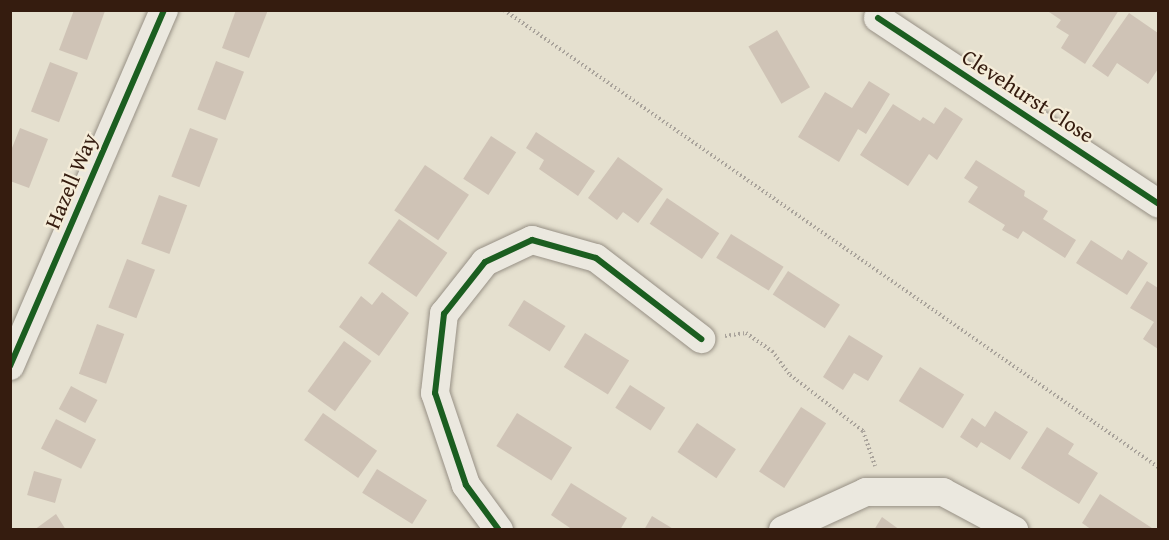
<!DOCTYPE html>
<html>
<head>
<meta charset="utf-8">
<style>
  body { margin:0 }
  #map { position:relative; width:1169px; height:540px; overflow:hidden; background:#e5e0cf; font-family:"Gentium Book Plus",serif }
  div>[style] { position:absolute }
  .building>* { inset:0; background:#cfc3b6; transform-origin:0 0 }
  .path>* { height:4px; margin-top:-2px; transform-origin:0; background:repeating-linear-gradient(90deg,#a9a39b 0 1.5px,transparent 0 4.5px) }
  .roads { filter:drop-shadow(0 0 2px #979085) drop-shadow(0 0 2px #979085) }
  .minor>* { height:28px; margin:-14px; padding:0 14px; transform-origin:14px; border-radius:14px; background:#ebe8df }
  .cycleway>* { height:6px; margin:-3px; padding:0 3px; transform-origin:3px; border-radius:3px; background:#1b5e20 }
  span { translate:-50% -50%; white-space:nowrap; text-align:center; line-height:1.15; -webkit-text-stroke:4.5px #f5edd9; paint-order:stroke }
  .street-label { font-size:22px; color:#351c0f }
  .frame { position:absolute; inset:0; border:12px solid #351c0f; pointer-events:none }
</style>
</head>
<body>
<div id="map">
  <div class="building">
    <i style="clip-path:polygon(74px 10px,105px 11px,87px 60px,59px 50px)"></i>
    <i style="clip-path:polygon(236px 10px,268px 10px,249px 58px,222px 48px)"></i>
    <i style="clip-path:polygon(1046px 10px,1119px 10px,1085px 64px,1061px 48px,1069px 35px,1056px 27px,1061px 20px)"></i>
    <i style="clip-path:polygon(1129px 13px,1158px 33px,1158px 69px,1148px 84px,1117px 63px,1108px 77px,1092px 66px)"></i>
    <i style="left:777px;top:30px;width:66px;height:33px;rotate:60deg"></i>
    <i style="left:216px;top:61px;width:30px;height:52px;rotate:21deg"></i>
    <i style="left:50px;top:62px;width:30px;height:53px;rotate:21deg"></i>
    <i style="clip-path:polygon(869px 81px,890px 94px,866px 134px,858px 129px,839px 162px,798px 137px,825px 92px,852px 108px)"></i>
    <i style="clip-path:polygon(893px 104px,920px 121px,923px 117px,934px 124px,945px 107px,963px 119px,937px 160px,929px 154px,908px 186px,860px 155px)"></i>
    <i style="clip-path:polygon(20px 128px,48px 139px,29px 188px,10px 181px,10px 153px)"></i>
    <i style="left:190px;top:128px;width:30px;height:52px;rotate:21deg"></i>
    <i style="clip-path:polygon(536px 132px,595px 171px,578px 196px,539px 169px,544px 160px,526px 148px)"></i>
    <i style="left:491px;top:136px;width:30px;height:51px;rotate:33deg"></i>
    <i style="clip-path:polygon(618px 157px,663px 189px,638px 223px,623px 212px,617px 220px,588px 198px)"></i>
    <i style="clip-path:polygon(976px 160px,1025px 191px,1024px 196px,1048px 211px,1043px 219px,1076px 240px,1065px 258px,1023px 231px,1018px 239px,1002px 230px,1005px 225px,968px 202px,978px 187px,964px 178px)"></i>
    <i style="left:425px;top:165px;width:53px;height:55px;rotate:34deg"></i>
    <i style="left:159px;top:195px;width:30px;height:52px;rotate:20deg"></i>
    <i style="left:667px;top:198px;width:63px;height:31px;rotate:34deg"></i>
    <i style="left:399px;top:219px;width:59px;height:54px;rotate:35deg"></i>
    <i style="left:731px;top:234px;width:62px;height:28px;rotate:32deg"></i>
    <i style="clip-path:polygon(1091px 240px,1122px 260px,1128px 250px,1148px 263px,1127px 295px,1076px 263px)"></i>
    <i style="left:127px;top:259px;width:30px;height:52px;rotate:21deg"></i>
    <i style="left:788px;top:271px;width:62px;height:28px;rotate:33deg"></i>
    <i style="clip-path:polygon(1147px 281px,1158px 288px,1158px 349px,1143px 339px,1154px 322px,1130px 308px)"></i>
    <i style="clip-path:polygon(382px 292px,409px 313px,379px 356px,339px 327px,361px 296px,372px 305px)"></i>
    <i style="left:524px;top:300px;width:49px;height:30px;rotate:32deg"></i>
    <i style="left:97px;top:324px;width:29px;height:53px;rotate:20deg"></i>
    <i style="left:585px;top:333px;width:52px;height:40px;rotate:32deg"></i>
    <i style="clip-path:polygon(849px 335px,883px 356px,868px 381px,854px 373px,843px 390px,823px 377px)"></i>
    <i style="left:344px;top:341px;width:34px;height:62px;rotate:36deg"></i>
    <i style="left:920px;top:367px;width:52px;height:40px;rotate:32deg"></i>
    <i style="left:630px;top:385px;width:42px;height:27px;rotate:33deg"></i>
    <i style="left:71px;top:386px;width:30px;height:26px;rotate:28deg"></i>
    <i style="left:801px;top:407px;width:30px;height:77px;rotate:33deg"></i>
    <i style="clip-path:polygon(995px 411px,1028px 432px,1010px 460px,981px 442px,977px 448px,960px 437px,972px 418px,985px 427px)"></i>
    <i style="left:323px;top:413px;width:66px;height:33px;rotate:35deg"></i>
    <i style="left:517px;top:413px;width:65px;height:39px;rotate:32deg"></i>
    <i style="left:56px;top:419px;width:45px;height:33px;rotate:27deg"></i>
    <i style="left:697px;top:423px;width:47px;height:35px;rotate:34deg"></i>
    <i style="clip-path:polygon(1047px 427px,1074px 444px,1068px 454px,1098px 473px,1079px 504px,1021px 468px)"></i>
    <i style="left:377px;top:469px;width:59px;height:28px;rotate:32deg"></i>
    <i style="left:34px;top:471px;width:29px;height:25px;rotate:16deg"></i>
    <i style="clip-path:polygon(571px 483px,627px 518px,620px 530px,573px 530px,551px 515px)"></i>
    <i style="clip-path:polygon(1100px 494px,1155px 530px,1092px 530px,1082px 523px)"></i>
    <i style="clip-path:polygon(56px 514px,66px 530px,34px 530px)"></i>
    <i style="clip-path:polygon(652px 516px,675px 530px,644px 530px)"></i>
    <i style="clip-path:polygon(882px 517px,900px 530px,874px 530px)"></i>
  </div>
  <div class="path">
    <i style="left:504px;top:10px;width:798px;rotate:34.94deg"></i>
    <i style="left:725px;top:336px;width:21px;rotate:-8deg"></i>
    <i style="left:746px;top:333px;width:32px;rotate:35deg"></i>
    <i style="left:772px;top:351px;width:30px;rotate:53deg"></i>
    <i style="left:790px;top:375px;width:92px;rotate:37.5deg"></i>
    <i style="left:863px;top:431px;width:37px;rotate:71deg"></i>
  </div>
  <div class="roads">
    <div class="minor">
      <i style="left:878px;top:18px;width:336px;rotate:33.5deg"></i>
      <i style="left:10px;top:366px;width:388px;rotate:-66.6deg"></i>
      <i style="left:499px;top:530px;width:56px;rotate:-126.3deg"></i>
      <i style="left:466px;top:485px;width:97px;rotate:-108.6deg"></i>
      <i style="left:435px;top:393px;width:80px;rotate:-83.5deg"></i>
      <i style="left:444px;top:314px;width:66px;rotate:-51.7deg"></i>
      <i style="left:485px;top:262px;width:52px;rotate:-25.1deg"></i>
      <i style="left:532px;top:240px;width:66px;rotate:15.7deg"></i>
      <i style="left:596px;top:258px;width:133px;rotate:37.6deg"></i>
      <i style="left:783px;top:530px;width:91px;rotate:-24.6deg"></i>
      <i style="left:866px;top:492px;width:77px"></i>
      <i style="left:943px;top:492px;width:81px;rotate:28.2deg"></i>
    </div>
  </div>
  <div class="cycleway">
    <i style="left:878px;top:18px;width:336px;rotate:33.5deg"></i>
    <i style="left:10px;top:366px;width:388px;rotate:-66.6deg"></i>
    <i style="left:499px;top:530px;width:56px;rotate:-126.3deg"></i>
    <i style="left:466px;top:485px;width:97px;rotate:-108.6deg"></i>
    <i style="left:435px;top:393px;width:80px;rotate:-83.5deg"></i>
    <i style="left:444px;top:314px;width:66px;rotate:-51.7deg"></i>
    <i style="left:485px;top:262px;width:52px;rotate:-25.1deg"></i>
    <i style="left:532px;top:240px;width:66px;rotate:15.7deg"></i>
    <i style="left:596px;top:258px;width:133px;rotate:37.6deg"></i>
  </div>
  <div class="street-label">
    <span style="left:1028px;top:96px;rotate:33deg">Clevehurst Close</span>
    <span style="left:71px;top:181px;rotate:-67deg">Hazell Way</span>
  </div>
  <div class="frame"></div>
</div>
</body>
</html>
